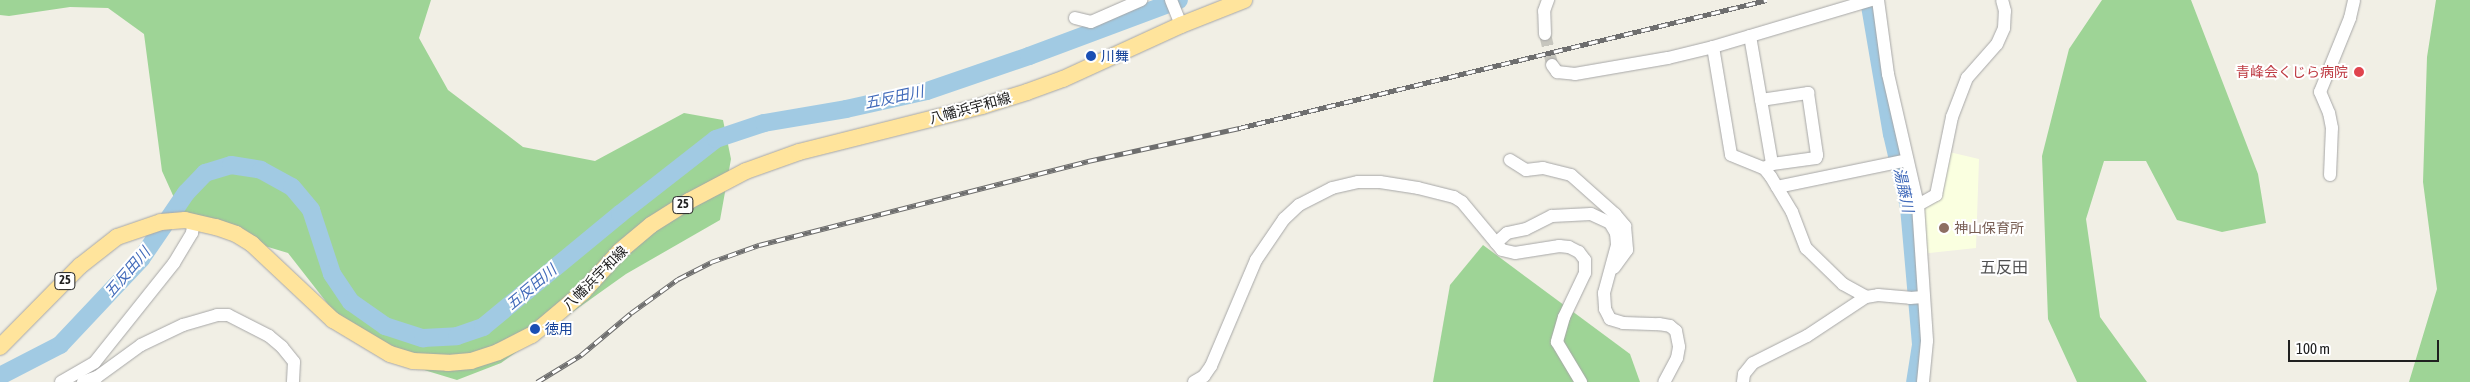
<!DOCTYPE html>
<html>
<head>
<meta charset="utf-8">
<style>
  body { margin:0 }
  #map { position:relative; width:2470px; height:382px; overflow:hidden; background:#f1efe5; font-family:"Asap Condensed","Noto Sans JP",sans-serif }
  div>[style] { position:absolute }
  .education>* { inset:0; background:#faffe0 }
  .forest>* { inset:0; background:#9ed496 }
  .river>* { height:18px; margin:-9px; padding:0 9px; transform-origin:9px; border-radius:9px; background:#a1cae3 }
  .minor-tunnel>* { height:12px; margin-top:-6px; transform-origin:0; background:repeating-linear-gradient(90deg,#c7c6be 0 12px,transparent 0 18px) }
  .roads { filter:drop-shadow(0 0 1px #a7a7a7) drop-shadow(0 0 1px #a7a7a7) }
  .minor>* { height:12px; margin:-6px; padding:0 6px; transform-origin:6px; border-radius:6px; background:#fff }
  .major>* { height:16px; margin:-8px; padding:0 8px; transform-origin:8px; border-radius:8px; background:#ffe49c }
  .rail>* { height:5px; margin-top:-2.5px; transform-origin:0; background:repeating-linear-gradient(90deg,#fff 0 9px,#6e6e6e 0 18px); box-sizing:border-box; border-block:1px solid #6e6e6e }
  .dots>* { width:14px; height:14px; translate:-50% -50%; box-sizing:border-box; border:2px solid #fff; border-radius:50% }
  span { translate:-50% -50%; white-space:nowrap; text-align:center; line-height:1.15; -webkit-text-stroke:4px #fff; paint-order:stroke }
  .shield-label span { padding:1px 4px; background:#fff; border:1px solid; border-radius:4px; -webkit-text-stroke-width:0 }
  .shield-label { font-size:12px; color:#202020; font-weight:700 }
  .transit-label { font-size:14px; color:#164399 }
  .left { translate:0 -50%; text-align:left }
  .health-label { font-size:14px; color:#be3a42 }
  .right { translate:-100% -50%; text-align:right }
  .street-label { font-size:14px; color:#202020 }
  .education-label { font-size:14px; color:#785e54 }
  .water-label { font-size:15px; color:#426bba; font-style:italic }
  .quarter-label { font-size:16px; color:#535353 }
  .scale { position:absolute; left:2288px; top:340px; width:151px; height:22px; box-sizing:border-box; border:2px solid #202020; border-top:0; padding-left:6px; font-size:15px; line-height:18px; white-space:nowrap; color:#202020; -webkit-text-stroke:4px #fff; paint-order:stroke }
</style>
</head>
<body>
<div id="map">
  <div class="education">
    <i style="clip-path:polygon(1945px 151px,1979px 159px,1976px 248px,1920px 254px,1918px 205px,1929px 201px)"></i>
  </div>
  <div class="forest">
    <i style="clip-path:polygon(0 0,431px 0,419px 38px,448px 90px,523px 147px,595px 161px,684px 113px,723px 120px,731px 159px,720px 220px,626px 274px,501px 363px,457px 380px,401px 363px,338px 317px,288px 253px,185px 222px,162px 171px,144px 34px,108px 8px,70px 7px,9px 16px,0 15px)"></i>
    <i style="clip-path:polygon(2102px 0,2191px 0,2258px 174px,2266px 223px,2222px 232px,2177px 220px,2146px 161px,2104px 161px,2086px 219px,2100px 317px,2147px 382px,2077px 382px,2048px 319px,2042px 156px,2069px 49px)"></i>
    <i style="clip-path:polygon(2436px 0,2470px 0,2470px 382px,2409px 382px,2437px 289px,2423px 182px,2427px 57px)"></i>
    <i style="clip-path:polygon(1483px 245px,1630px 354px,1640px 382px,1433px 382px,1450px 285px)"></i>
  </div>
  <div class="river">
    <i style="left:1869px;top:0;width:136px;rotate:80.3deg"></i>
    <i style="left:1892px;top:134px;width:75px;rotate:76.9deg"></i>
    <i style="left:1909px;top:207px;width:139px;rotate:85deg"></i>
    <i style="left:1921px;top:345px;width:37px;rotate:99deg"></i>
    <i style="left:0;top:376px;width:68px;rotate:-27.3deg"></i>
    <i style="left:60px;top:345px;width:118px;rotate:-46.7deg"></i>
    <i style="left:141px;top:259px;width:80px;rotate:-55.7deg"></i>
    <i style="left:186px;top:193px;width:28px;rotate:-46deg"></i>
    <i style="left:205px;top:173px;width:27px;rotate:-17deg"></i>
    <i style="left:231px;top:165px;width:30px;rotate:9deg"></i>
    <i style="left:261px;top:170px;width:35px;rotate:29deg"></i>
    <i style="left:292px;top:187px;width:30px;rotate:50deg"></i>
    <i style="left:311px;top:210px;width:67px;rotate:71.8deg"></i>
    <i style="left:332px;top:274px;width:34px;rotate:56deg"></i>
    <i style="left:351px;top:302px;width:42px;rotate:35.2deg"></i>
    <i style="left:385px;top:326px;width:40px;rotate:18deg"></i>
    <i style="left:423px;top:338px;width:34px;rotate:-3deg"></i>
    <i style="left:457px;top:336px;width:28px;rotate:-19deg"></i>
    <i style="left:483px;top:327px;width:178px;rotate:-39.5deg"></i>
    <i style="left:620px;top:214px;width:122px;rotate:-38deg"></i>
    <i style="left:716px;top:139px;width:51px;rotate:-18.4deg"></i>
    <i style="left:764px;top:123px;width:83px;rotate:-9.7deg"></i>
    <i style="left:846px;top:109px;width:83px;rotate:-12.5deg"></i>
    <i style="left:927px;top:91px;width:108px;rotate:-18.9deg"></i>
    <i style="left:1029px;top:56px;width:160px;rotate:-20.5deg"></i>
  </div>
  <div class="minor-tunnel">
    <i style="left:1545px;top:34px;width:32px;rotate:77deg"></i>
  </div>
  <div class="roads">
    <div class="minor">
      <i style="left:1171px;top:0;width:27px;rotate:68deg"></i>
      <i style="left:1878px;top:0;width:75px;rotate:82.3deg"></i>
      <i style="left:1888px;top:74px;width:134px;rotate:77.1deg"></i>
      <i style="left:1918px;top:205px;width:136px;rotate:86.2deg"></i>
      <i style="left:1927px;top:341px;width:41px;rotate:95.6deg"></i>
      <i style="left:1075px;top:18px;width:16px;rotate:14deg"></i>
      <i style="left:1091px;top:22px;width:55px;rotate:-23.7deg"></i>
      <i style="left:1545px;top:34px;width:23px;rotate:-92deg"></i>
      <i style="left:1544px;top:11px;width:12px;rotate:-70deg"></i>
      <i style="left:1750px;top:36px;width:130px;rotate:80.2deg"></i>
      <i style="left:1713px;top:47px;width:109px;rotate:80.5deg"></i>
      <i style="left:1731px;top:155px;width:35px;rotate:22deg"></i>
      <i style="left:1764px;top:168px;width:11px;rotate:52deg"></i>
      <i style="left:1771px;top:177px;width:41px;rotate:59deg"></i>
      <i style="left:1792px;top:212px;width:39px;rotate:69deg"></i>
      <i style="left:1806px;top:248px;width:52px;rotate:44.2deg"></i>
      <i style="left:1843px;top:284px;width:26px;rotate:29deg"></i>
      <i style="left:1552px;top:65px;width:9px;rotate:54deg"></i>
      <i style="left:1557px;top:72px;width:18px;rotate:6deg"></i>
      <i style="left:1575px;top:74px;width:94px;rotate:-9.8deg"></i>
      <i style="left:1668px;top:58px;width:46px;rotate:-13.7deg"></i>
      <i style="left:1713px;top:47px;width:166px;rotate:-16.5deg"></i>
      <i style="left:1761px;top:100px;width:48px;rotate:-8.5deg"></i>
      <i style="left:1808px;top:93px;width:63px;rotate:81.7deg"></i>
      <i style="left:1817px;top:155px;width:3px;rotate:108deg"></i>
      <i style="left:1816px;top:158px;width:44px;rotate:172.2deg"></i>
      <i style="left:1772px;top:164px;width:9px;rotate:153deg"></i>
      <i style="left:1510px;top:160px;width:19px;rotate:32deg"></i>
      <i style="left:1526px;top:170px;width:17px;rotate:-7deg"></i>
      <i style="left:1543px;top:168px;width:29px;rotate:14deg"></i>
      <i style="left:1571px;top:175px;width:59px;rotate:41.6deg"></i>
      <i style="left:1615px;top:214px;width:16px;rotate:50deg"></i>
      <i style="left:1625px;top:226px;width:24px;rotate:85deg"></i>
      <i style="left:1627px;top:250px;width:22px;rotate:126deg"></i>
      <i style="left:2330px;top:175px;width:47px;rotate:-87.6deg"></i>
      <i style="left:2332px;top:128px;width:15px;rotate:-101deg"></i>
      <i style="left:2329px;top:113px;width:23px;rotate:-113deg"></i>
      <i style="left:2320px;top:92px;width:80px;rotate:-67.9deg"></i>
      <i style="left:2350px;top:18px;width:18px;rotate:-77deg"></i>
      <i style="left:1777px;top:187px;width:133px;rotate:-11.7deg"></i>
      <i style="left:1918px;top:205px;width:21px;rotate:-29deg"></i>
      <i style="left:1936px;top:195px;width:80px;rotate:-78.4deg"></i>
      <i style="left:1952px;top:117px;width:42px;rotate:-69deg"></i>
      <i style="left:1967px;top:78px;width:45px;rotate:-48.6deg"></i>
      <i style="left:1997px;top:44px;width:17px;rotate:-66deg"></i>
      <i style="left:2004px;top:28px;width:17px;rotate:-87deg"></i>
      <i style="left:2005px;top:11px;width:11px;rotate:-105deg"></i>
      <i style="left:1496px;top:243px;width:15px;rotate:-42deg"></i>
      <i style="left:1507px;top:233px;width:19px;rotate:-12deg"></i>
      <i style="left:1526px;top:229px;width:29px;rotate:-27deg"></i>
      <i style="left:1552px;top:216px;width:39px;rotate:-3deg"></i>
      <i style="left:1591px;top:214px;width:21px;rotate:25deg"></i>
      <i style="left:1610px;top:223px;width:12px;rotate:59deg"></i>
      <i style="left:1616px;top:233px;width:12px;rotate:85deg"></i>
      <i style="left:1617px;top:245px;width:50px;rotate:105.2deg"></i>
      <i style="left:1604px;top:293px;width:16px;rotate:86deg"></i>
      <i style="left:1605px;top:309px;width:11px;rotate:63deg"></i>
      <i style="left:1610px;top:319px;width:14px;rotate:17deg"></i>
      <i style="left:1623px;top:323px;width:36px;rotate:2deg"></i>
      <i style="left:1659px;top:324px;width:11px;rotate:10deg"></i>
      <i style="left:1670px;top:326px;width:8px;rotate:40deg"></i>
      <i style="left:1676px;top:331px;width:16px;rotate:79deg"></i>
      <i style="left:1679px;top:347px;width:11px;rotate:100deg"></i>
      <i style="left:1677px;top:358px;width:27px;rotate:118deg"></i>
      <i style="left:61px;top:382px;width:39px;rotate:-30deg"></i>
      <i style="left:95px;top:362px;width:127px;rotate:-51.4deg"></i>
      <i style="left:174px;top:263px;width:35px;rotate:-59deg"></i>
      <i style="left:192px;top:233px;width:12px;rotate:-81deg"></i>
      <i style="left:83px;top:382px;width:15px;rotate:-20deg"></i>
      <i style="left:97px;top:377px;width:54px;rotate:-36deg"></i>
      <i style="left:141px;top:345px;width:47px;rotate:-25.5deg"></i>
      <i style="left:183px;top:325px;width:35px;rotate:-16deg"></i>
      <i style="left:217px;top:315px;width:11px"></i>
      <i style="left:228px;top:315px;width:46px;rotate:27.1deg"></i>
      <i style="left:269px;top:336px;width:17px;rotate:40deg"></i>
      <i style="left:282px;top:347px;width:19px;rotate:51deg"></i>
      <i style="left:294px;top:362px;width:20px;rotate:93deg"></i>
      <i style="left:1194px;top:382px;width:12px;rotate:-31deg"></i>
      <i style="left:1204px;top:376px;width:12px;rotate:-55deg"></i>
      <i style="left:1211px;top:366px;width:115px;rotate:-67deg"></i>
      <i style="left:1256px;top:260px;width:50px;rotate:-55.7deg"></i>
      <i style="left:1284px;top:219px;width:21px;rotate:-43deg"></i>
      <i style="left:1299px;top:205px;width:37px;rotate:-27deg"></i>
      <i style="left:1332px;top:188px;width:27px;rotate:-13deg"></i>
      <i style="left:1358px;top:182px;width:22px"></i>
      <i style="left:1380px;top:182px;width:38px;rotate:9deg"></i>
      <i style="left:1418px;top:188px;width:37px;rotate:14deg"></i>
      <i style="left:1454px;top:197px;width:9px;rotate:32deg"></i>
      <i style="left:1462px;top:202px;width:62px;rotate:50.2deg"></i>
      <i style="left:1502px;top:250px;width:13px;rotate:13deg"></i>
      <i style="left:1515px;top:253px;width:45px;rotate:-9deg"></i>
      <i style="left:1559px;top:246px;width:10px;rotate:6deg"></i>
      <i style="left:1569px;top:247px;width:11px;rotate:27deg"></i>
      <i style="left:1579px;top:252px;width:10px;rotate:53deg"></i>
      <i style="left:1585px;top:260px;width:13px;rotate:90deg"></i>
      <i style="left:1585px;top:273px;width:49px;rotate:115.5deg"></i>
      <i style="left:1564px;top:317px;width:26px;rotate:106deg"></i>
      <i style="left:1557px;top:342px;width:47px;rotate:59deg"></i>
      <i style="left:1743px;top:382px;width:8px;rotate:-83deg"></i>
      <i style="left:1744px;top:374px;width:14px;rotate:-51deg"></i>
      <i style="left:1753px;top:363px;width:60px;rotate:-26.6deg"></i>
      <i style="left:1807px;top:336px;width:71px;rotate:-33.5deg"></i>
      <i style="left:1866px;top:297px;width:12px;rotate:-9deg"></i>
      <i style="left:1878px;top:295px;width:32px;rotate:5deg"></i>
      <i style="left:1910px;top:298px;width:13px;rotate:-4deg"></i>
    </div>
    <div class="major">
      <i style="left:0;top:347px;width:114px;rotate:-45.4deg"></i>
      <i style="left:80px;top:266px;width:47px;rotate:-38.1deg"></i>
      <i style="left:117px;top:237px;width:46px;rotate:-18.8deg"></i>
      <i style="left:161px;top:222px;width:24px;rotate:-5deg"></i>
      <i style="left:185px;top:220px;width:32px;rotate:13deg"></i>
      <i style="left:216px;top:227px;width:21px;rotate:19deg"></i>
      <i style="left:236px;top:234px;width:19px;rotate:32deg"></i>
      <i style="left:252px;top:244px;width:111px;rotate:43.2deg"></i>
      <i style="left:333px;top:320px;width:66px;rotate:30.8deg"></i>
      <i style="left:390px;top:354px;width:24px;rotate:17deg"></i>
      <i style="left:413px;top:361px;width:35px;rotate:3deg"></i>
      <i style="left:448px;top:363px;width:23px;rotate:-5deg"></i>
      <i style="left:471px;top:361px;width:28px;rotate:-18deg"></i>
      <i style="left:498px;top:352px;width:38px;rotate:-27deg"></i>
      <i style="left:532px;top:335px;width:67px;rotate:-40.1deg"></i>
      <i style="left:583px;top:292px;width:55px;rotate:-47.9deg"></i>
      <i style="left:620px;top:251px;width:40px;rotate:-40deg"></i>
      <i style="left:651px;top:225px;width:45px;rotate:-32.3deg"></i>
      <i style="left:689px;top:201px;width:64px;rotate:-27.8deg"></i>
      <i style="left:746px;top:171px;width:56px;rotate:-19.7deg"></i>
      <i style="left:799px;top:152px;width:189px;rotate:-14.1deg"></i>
      <i style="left:982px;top:106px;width:47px;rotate:-17.3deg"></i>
      <i style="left:1027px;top:92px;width:38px;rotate:-20deg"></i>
      <i style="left:1063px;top:79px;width:130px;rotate:-24.6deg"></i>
      <i style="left:1181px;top:25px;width:68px;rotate:-21.6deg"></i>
    </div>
  </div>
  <div class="rail">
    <i style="left:537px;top:382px;width:52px;rotate:-31.5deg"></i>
    <i style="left:581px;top:355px;width:65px;rotate:-40deg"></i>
    <i style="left:631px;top:313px;width:58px;rotate:-35.9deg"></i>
    <i style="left:678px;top:279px;width:37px;rotate:-27deg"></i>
    <i style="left:711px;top:262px;width:51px;rotate:-19.5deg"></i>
    <i style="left:759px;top:245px;width:340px;rotate:-14.3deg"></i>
    <i style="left:1088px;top:161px;width:155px;rotate:-12.3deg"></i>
    <i style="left:1239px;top:128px;width:543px;rotate:-13.63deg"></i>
  </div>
  <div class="dots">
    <i style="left:1091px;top:56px;background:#1a4fb4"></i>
    <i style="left:2359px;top:72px;background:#e0444e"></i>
    <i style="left:1944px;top:228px;background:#8d6e63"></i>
    <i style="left:535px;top:329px;background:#1a4fb4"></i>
  </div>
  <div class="shield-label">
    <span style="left:683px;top:205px">25</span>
    <span style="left:65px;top:281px">25</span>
  </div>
  <div class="transit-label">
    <span class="left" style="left:1101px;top:56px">川舞</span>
    <span class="left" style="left:545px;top:329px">徳用</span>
  </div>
  <div class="health-label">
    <span class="right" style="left:2348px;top:72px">青峰会くじら病院</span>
  </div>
  <div class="street-label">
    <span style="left:970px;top:108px;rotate:-15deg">八幡浜宇和線</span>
    <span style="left:595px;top:278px;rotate:-45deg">八幡浜宇和線</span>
  </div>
  <div class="education-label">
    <span class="left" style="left:1954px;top:228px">神山保育所</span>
  </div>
  <div class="water-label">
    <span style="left:894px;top:97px;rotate:-12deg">五反田川</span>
    <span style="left:1904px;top:190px;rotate:78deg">湯藤川</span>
    <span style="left:127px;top:272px;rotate:-49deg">五反田川</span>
    <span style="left:531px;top:287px;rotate:-40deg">五反田川</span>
  </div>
  <div class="quarter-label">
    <span style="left:2004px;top:267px">五反田</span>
  </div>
  <div class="scale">100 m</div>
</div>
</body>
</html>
